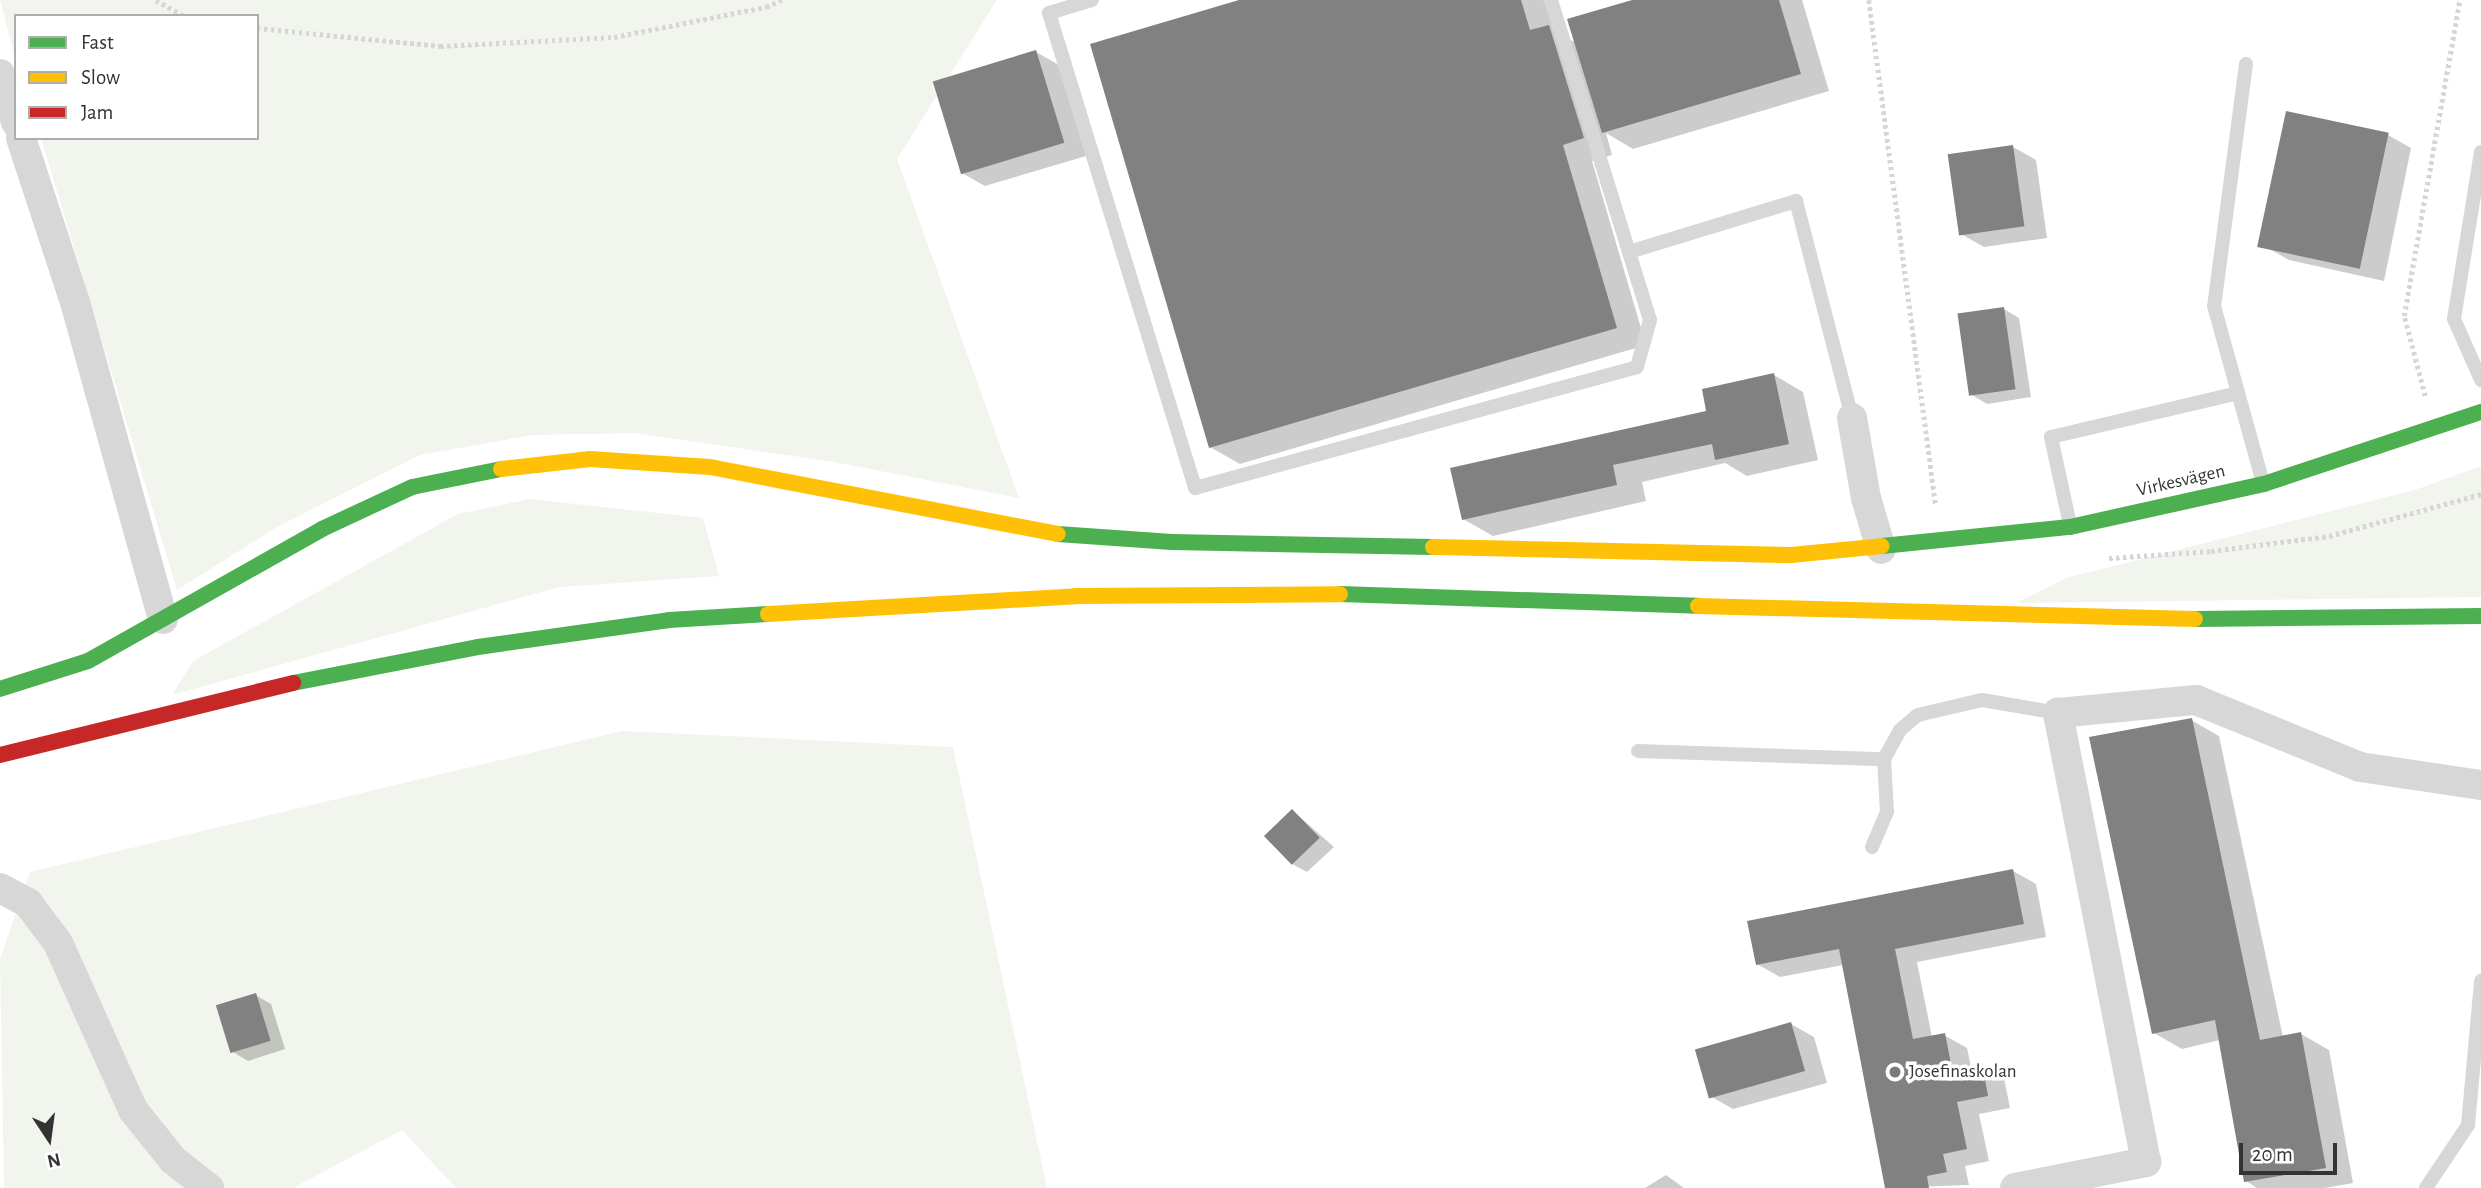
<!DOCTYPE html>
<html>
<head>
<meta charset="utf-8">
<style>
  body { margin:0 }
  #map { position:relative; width:2481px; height:1188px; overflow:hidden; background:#fff; font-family:"Alegreya Sans",sans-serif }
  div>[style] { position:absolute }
  .green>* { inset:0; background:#f1f5ed }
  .shadow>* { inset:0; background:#0003 }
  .building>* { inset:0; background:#818181; transform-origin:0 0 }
  .path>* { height:4.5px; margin-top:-2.25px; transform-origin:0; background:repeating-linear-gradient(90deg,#d6d6d6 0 3.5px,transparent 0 7px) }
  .lane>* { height:14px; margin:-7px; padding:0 7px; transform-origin:7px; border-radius:7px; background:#d7d7d7 }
  .street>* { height:30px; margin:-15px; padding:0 15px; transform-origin:15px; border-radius:15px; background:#d7d7d7 }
  .fast>* { height:16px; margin:-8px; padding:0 8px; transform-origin:8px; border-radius:8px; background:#4caf50 }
  .slow>* { height:16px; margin:-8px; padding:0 8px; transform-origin:8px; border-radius:8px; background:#ffc107 }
  .jam>* { height:16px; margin:-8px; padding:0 8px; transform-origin:8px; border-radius:8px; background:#c62828 }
  .dots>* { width:19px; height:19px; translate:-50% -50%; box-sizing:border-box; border:4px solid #fff; border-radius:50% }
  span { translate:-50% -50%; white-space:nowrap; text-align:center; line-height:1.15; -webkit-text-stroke:7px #fff; paint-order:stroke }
  .street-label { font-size:19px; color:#333 }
  .poi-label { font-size:19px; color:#333 }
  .left { translate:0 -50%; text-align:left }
  .legend { position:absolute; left:14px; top:14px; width:245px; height:126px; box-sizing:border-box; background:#fff; border:2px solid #adadad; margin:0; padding:9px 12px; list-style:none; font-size:21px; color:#333 }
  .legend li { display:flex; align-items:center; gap:14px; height:35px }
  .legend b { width:35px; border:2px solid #adadad }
  .north { position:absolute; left:14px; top:1104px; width:70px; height:70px; -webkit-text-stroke:5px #fff; paint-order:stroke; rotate:167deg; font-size:19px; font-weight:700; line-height:28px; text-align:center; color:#333 }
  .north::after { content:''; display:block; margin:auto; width:24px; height:32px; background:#333; clip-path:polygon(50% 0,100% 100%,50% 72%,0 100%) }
  .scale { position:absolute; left:2239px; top:1143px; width:98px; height:32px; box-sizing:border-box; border:4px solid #333; border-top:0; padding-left:9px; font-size:21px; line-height:24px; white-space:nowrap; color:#333; -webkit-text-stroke:5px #fff; paint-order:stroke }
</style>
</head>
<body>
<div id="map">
  <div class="green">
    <i style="clip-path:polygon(0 0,997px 0,897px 159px,1019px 498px,829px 461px,634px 433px,532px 435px,420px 455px,277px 527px,177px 590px,41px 138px,257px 138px,257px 16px,16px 16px,16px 62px)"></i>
    <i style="clip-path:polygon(2481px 466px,2481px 597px,2016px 603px,2066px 578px,2415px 490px)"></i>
    <i style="clip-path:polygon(530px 499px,703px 518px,719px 576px,559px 587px,172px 695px,193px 661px,458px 514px)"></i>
    <i style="clip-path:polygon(622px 731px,953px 747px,1047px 1188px,456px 1188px,402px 1130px,293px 1188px,4px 1188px,0 959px,30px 872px)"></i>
  </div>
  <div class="shadow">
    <i style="clip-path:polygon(1246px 0,1545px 0,1553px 30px,1576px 43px,1638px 0,1802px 0,1829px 91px,1633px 149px,1606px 133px,1612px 155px,1592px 161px,1646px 345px,1240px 464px,1210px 447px)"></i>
    <i style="clip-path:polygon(1036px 52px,1059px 65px,1086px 156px,985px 186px,962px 173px)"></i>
    <i style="clip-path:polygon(2388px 135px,2411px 148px,2384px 281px,2289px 260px,2266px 247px)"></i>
    <i style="clip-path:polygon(2013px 147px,2036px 160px,2047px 238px,1984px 247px,1961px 234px)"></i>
    <i style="clip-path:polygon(2004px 309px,2019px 318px,2031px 397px,1987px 404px,1972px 395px)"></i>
    <i style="clip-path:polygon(1774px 375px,1803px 392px,1818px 460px,1747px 476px,1725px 463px,1642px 482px,1646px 501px,1493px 536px,1463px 519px,1708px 412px)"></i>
    <i style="clip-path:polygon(2191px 720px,2219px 736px,2283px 1037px,2301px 1034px,2329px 1050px,2353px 1183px,2325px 1188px,2257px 1188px,2246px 1181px,2220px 1040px,2182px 1049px,2154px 1033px)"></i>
    <i style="clip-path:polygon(1293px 811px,1334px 847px,1307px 872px,1292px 864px)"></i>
    <i style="clip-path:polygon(2013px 871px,2036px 884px,2046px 937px,1917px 962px,1932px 1037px,1944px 1035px,1967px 1048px,1971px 1067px,1982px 1065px,2004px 1078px,2010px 1108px,1979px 1114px,1989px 1161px,1965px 1166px,1969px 1185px,1887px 1188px,1843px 965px,1780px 977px,1757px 964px)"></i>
    <i style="clip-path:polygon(255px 995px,271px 1004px,285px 1049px,248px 1061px,233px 1052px)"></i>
    <i style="clip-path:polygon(1791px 1024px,1814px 1037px,1827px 1083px,1733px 1109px,1710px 1096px)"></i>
    <i style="clip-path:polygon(1666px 1175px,1684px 1188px,1645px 1188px)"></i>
  </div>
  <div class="building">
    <i style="clip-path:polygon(1239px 0,1521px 0,1530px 30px,1549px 25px,1584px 138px,1563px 145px,1617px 328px,1209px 448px,1090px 44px)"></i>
    <i style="clip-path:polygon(1632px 0,1779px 0,1801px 74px,1602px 133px,1567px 19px)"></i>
    <i style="left:1036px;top:50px;width:97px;height:108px;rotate:73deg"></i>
    <i style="left:2286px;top:111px;width:105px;height:139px;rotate:12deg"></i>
    <i style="left:2013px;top:145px;width:82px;height:66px;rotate:82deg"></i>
    <i style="left:2004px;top:307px;width:83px;height:47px;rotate:82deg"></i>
    <i style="clip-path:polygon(1774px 373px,1789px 444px,1715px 460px,1712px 444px,1613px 465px,1617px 485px,1462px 520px,1450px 468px,1706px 411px,1702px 389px)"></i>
    <i style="clip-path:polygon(2192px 718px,2260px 1040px,2301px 1032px,2326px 1168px,2244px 1182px,2215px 1020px,2152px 1034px,2089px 737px)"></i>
    <i style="left:1292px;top:809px;width:40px;height:39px;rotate:46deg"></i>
    <i style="clip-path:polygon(2013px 869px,2024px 924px,1895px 949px,1913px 1039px,1945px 1033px,1952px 1069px,1982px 1063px,1988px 1096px,1957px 1102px,1967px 1149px,1943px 1154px,1947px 1172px,1927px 1176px,1929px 1188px,1885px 1188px,1839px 949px,1756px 965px,1747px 921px)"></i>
    <i style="left:256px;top:993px;width:50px;height:42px;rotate:73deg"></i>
    <i style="left:1791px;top:1022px;width:51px;height:100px;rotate:74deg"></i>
  </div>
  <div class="path">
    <i style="left:156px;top:0;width:32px;rotate:30deg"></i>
    <i style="left:1869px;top:0;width:511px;rotate:82.47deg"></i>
    <i style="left:257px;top:28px;width:184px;rotate:5.6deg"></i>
    <i style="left:440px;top:46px;width:174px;rotate:-3deg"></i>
    <i style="left:614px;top:37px;width:155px;rotate:-11.2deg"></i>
    <i style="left:766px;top:7px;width:17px;rotate:-25deg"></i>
    <i style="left:2425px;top:396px;width:83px;rotate:-104.7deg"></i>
    <i style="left:2404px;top:316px;width:321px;rotate:-80deg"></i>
    <i style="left:2109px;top:558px;width:102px;rotate:-3.9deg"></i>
    <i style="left:2211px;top:551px;width:119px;rotate:-7.2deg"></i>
    <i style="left:2329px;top:536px;width:158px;rotate:-15.4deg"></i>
  </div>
  <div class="lane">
    <i style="left:1092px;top:0;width:45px;rotate:163.2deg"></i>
    <i style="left:1049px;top:13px;width:497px;rotate:72.9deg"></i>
    <i style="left:1195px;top:488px;width:458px;rotate:-15.3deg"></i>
    <i style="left:1637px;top:367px;width:49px;rotate:-74.5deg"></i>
    <i style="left:1650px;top:320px;width:335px;rotate:-107.2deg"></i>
    <i style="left:2246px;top:64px;width:244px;rotate:97.5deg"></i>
    <i style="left:2214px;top:306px;width:184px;rotate:74.5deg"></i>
    <i style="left:2481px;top:152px;width:169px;rotate:99.2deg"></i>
    <i style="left:2454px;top:319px;width:67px;rotate:66.1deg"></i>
    <i style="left:1629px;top:252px;width:175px;rotate:-17deg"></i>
    <i style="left:1796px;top:201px;width:224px;rotate:75.5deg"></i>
    <i style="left:2070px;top:525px;width:90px;rotate:-102.2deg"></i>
    <i style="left:2051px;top:437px;width:192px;rotate:-13.2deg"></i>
    <i style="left:1638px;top:751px;width:246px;rotate:1.9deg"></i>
    <i style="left:1872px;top:847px;width:38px;rotate:-67deg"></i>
    <i style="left:1887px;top:812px;width:53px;rotate:-93.2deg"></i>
    <i style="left:1884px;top:759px;width:33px;rotate:-61deg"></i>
    <i style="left:1900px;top:730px;width:23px;rotate:-40deg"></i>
    <i style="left:1918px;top:715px;width:66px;rotate:-13.2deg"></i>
    <i style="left:1982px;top:700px;width:77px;rotate:9.7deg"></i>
    <i style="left:2426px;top:1188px;width:76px;rotate:-56.3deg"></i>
    <i style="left:2468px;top:1125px;width:145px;rotate:-84.8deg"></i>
  </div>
  <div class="street">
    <i style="left:0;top:74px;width:51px;rotate:71.6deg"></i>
    <i style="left:21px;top:138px;width:173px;rotate:71.8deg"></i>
    <i style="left:75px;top:302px;width:329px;rotate:74.5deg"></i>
    <i style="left:1852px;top:418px;width:81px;rotate:80.1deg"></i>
    <i style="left:1866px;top:498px;width:53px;rotate:73.6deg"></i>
    <i style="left:0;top:888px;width:32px;rotate:28deg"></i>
    <i style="left:28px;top:903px;width:50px;rotate:53.1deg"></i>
    <i style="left:58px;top:943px;width:183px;rotate:65.8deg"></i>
    <i style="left:133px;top:1110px;width:64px;rotate:51.3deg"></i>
    <i style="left:173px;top:1160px;width:46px;rotate:37.9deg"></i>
    <i style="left:2015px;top:1188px;width:134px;rotate:-11.2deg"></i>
    <i style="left:2146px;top:1162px;width:458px;rotate:-101.1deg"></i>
    <i style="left:2058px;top:713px;width:139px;rotate:-5.4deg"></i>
    <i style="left:2196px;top:700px;width:177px;rotate:22.2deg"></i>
    <i style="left:2360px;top:767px;width:122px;rotate:8.5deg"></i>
  </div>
  <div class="fast">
    <i style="left:1058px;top:534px;width:114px;rotate:4deg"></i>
    <i style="left:1172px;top:542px;width:261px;rotate:1.1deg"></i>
    <i style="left:1882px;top:546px;width:189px;rotate:-5.8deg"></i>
    <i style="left:2070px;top:527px;width:199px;rotate:-12.5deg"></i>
    <i style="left:2264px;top:484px;width:229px;rotate:-18.4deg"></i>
    <i style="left:1340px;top:594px;width:358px;rotate:1.9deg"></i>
    <i style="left:2195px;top:619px;width:286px;rotate:-0.6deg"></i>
    <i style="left:293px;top:683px;width:188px;rotate:-11deg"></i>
    <i style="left:478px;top:647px;width:193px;rotate:-8deg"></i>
    <i style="left:669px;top:620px;width:99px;rotate:-3.5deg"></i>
    <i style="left:0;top:689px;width:92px;rotate:-17.7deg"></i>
    <i style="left:88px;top:661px;width:269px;rotate:-29.4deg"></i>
    <i style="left:322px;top:529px;width:99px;rotate:-25deg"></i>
    <i style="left:412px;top:487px;width:91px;rotate:-11.4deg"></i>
  </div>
  <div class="slow">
    <i style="left:501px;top:469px;width:90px;rotate:-6.4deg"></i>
    <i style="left:590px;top:459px;width:120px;rotate:3.8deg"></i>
    <i style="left:710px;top:467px;width:354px;rotate:10.9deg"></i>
    <i style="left:1433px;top:547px;width:358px;rotate:1.3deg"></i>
    <i style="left:1791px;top:555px;width:91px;rotate:-5.6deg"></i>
    <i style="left:1698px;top:606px;width:497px;rotate:1.5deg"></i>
    <i style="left:768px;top:614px;width:309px;rotate:-3.3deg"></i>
    <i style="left:1076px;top:596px;width:264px;rotate:-0.4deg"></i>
  </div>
  <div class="jam">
    <i style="left:0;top:755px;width:302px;rotate:-13.8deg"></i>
  </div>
  <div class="dots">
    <i style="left:1895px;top:1072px;background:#7a7a7a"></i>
  </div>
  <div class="street-label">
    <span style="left:2181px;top:481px;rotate:-13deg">Virkesvägen</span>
  </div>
  <div class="poi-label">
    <span class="left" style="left:1909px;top:1072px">Josefinaskolan</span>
  </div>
  <ul class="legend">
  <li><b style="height:9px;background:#4caf50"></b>Fast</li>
  <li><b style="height:9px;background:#ffc107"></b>Slow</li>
  <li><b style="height:9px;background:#c62828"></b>Jam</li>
  </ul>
  <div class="north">N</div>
  <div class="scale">20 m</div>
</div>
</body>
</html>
